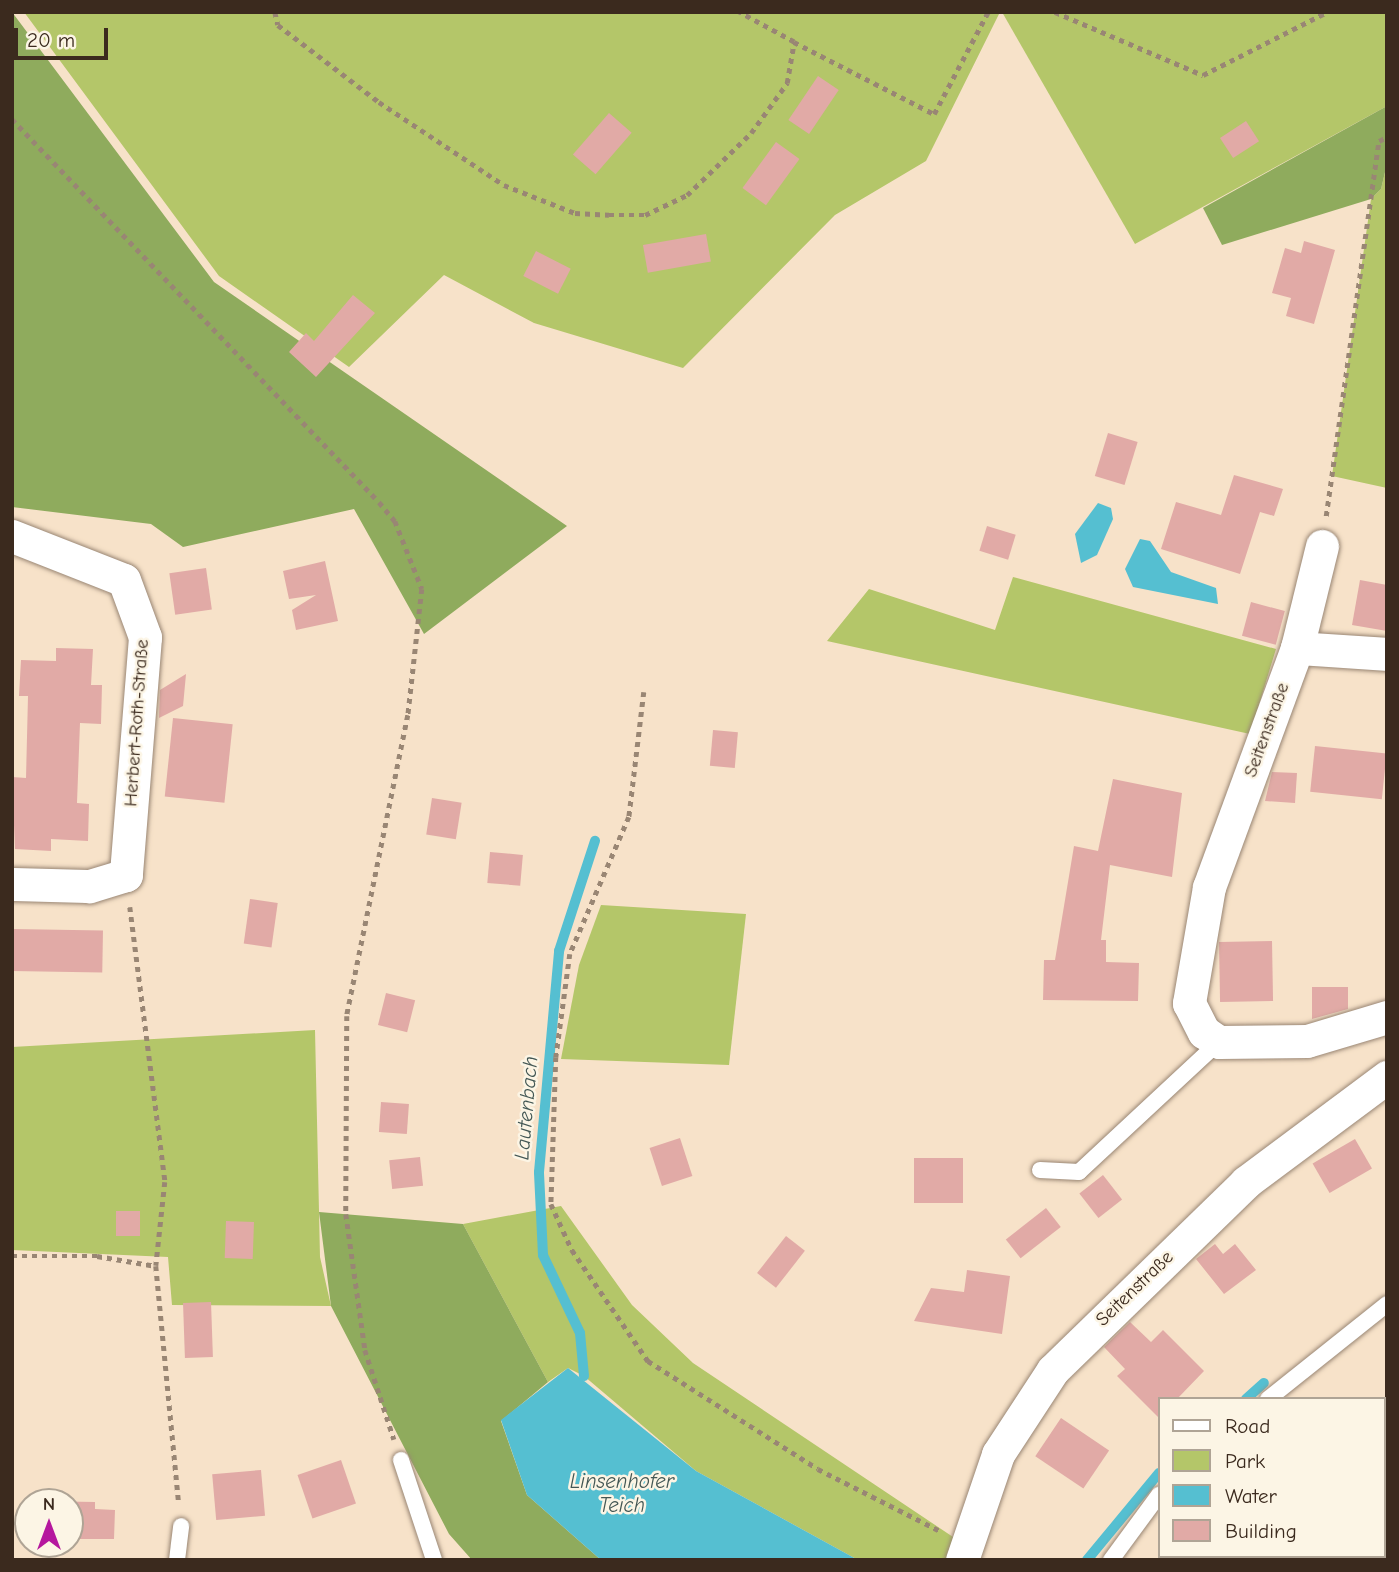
<!DOCTYPE html>
<html>
<head>
<meta charset="utf-8">
<style>
  body { margin:0 }
  #map { position:relative; width:1399px; height:1572px; overflow:hidden; background:#f7e2c9; font-family:"Comic Neue",sans-serif }
  div>[style] { position:absolute }
  .green>* { inset:0; background:#b4c669 }
  .forest>* { inset:0; background:#8fab5d }
  .water>* { inset:0; background:#55bfd1 }
  .stream>* { height:10px; margin:-5px; padding:0 5px; transform-origin:5px; border-radius:5px; background:#55bfd1 }
  .building>* { inset:0; background:#e1aaa6; transform-origin:0 0 }
  .path>* { height:4.5px; margin-top:-2.25px; transform-origin:0; background:repeating-linear-gradient(90deg,#998674 0 5px,transparent 0 10px) }
  .roads { filter:drop-shadow(0 0 2px #998674) drop-shadow(0 0 2px #998674) }
  .service>* { height:16px; margin:-8px; padding:0 8px; transform-origin:8px; border-radius:8px; background:#fff }
  .minor>* { height:33px; margin:-16.5px; padding:0 16.5px; transform-origin:16.5px; border-radius:16.5px; background:#fff }
  span { translate:-50% -50%; white-space:nowrap; text-align:center; line-height:1.15; -webkit-text-stroke:5px #fcf5e5; paint-order:stroke }
  .street-label { font-size:19px; color:#3b2a1e }
  .water-label { font-size:21px; color:#435754; font-style:italic }
  .frame { position:absolute; inset:0; border:14px solid #3b2a1e; pointer-events:none }
  .legend { position:absolute; left:1158px; top:1397px; width:228px; height:161px; box-sizing:border-box; background:#fcf5e5; border:2px solid #afa495; margin:0; padding:9px 12px; list-style:none; font-size:21px; color:#3b2a1e }
  .legend li { display:flex; align-items:center; gap:14px; height:35px }
  .legend b { width:35px; border:2px solid #afa495 }
  .north { position:absolute; left:14px; top:1488px; width:70px; height:70px; box-sizing:border-box; background:#fcf5e5; border:2px solid #afa495; border-radius:50%; rotate:0deg; font-size:19px; font-weight:700; line-height:28px; text-align:center; color:#3b2a1e }
  .north::after { content:''; display:block; margin:auto; width:24px; height:32px; background:#b5179e; clip-path:polygon(50% 0,100% 100%,50% 72%,0 100%) }
  .scale { position:absolute; left:14px; top:28px; width:94px; height:32px; box-sizing:border-box; border:4px solid #3b2a1e; border-top:0; padding-left:9px; font-size:21px; line-height:24px; white-space:nowrap; color:#3b2a1e; -webkit-text-stroke:5px #fcf5e5; paint-order:stroke }
</style>
</head>
<body>
<div id="map">
  <div class="green">
    <i style="clip-path:polygon(24px 12px,1000px 12px,926px 161px,835px 215px,683px 368px,534px 323px,444px 275px,349px 367px,219px 276px)"></i>
    <i style="clip-path:polygon(1002px 12px,1387px 12px,1387px 106px,1135px 244px)"></i>
    <i style="clip-path:polygon(1387px 164px,1387px 488px,1332px 476px,1371px 199px,1381px 189px)"></i>
    <i style="clip-path:polygon(1013px 577px,1276px 649px,1250px 734px,827px 641px,869px 589px,995px 630px)"></i>
    <i style="clip-path:polygon(601px 905px,746px 914px,729px 1065px,561px 1059px,579px 965px)"></i>
    <i style="clip-path:polygon(315px 1030px,320px 1257px,331px 1306px,172px 1305px,168px 1257px,12px 1250px,12px 1047px)"></i>
    <i style="clip-path:polygon(561px 1206px,632px 1305px,693px 1363px,962px 1543px,962px 1560px,858px 1560px,696px 1471px,584px 1376px,568px 1368px,548px 1382px,463px 1224px)"></i>
  </div>
  <div class="forest">
    <i style="clip-path:polygon(12px 12px,214px 282px,567px 526px,424px 634px,354px 509px,183px 547px,151px 524px,12px 507px)"></i>
    <i style="clip-path:polygon(1387px 106px,1387px 164px,1381px 189px,1371px 199px,1222px 245px,1203px 208px)"></i>
    <i style="clip-path:polygon(319px 1212px,463px 1224px,548px 1382px,501px 1421px,527px 1495px,601px 1560px,472px 1560px,449px 1534px,331px 1306px)"></i>
  </div>
  <div class="water">
    <i style="clip-path:polygon(1098px 503px,1111px 508px,1113px 519px,1097px 555px,1081px 563px,1075px 534px)"></i>
    <i style="clip-path:polygon(1140px 539px,1150px 541px,1171px 572px,1216px 588px,1218px 604px,1133px 587px,1125px 569px)"></i>
    <i style="clip-path:polygon(568px 1368px,696px 1471px,858px 1560px,601px 1560px,527px 1495px,501px 1420px)"></i>
  </div>
  <div class="stream">
    <i style="left:584px;top:1376px;width:43px;rotate:-95.3deg"></i>
    <i style="left:580px;top:1333px;width:86px;rotate:-115.4deg"></i>
    <i style="left:543px;top:1255px;width:83px;rotate:-92.8deg"></i>
    <i style="left:539px;top:1172px;width:222px;rotate:-84.8deg"></i>
    <i style="left:559px;top:951px;width:116px;rotate:-71.9deg"></i>
    <i style="left:1246px;top:1399px;width:24px;rotate:-42deg"></i>
    <i style="left:1087px;top:1560px;width:113px;rotate:-50.4deg"></i>
  </div>
  <div class="building">
    <i style="left:818px;top:76px;width:25px;height:53px;rotate:34deg"></i>
    <i style="left:609px;top:113px;width:30px;height:55px;rotate:41deg"></i>
    <i style="left:1246px;top:121px;width:24px;height:31px;rotate:57deg"></i>
    <i style="left:776px;top:142px;width:29px;height:57px;rotate:36deg"></i>
    <i style="left:706px;top:234px;width:28px;height:64px;rotate:80deg"></i>
    <i style="clip-path:polygon(1304px 241px,1335px 250px,1314px 324px,1286px 316px,1291px 298px,1272px 293px,1285px 248px,1301px 253px)"></i>
    <i style="left:536px;top:251px;width:39px;height:28px;rotate:27deg"></i>
    <i style="clip-path:polygon(353px 295px,375px 313px,316px 377px,289px 352px,306px 333px,314px 341px)"></i>
    <i style="left:1108px;top:433px;width:31px;height:45px;rotate:17deg"></i>
    <i style="clip-path:polygon(1234px 475px,1283px 489px,1274px 516px,1260px 512px,1240px 574px,1161px 549px,1176px 502px,1221px 515px)"></i>
    <i style="left:987px;top:526px;width:30px;height:26px;rotate:17deg"></i>
    <i style="clip-path:polygon(325px 561px,338px 621px,296px 630px,292px 610px,316px 595px,289px 599px,283px 571px)"></i>
    <i style="left:206px;top:568px;width:42px;height:37px;rotate:82deg"></i>
    <i style="clip-path:polygon(1360px 580px,1387px 585px,1387px 631px,1352px 625px)"></i>
    <i style="left:1251px;top:602px;width:35px;height:35px;rotate:15deg"></i>
    <i style="clip-path:polygon(56px 648px,93px 649px,91px 685px,102px 685px,101px 724px,80px 723px,77px 803px,89px 804px,88px 841px,51px 839px,51px 851px,15px 849px,12px 777px,26px 778px,28px 696px,19px 696px,21px 660px,56px 661px)"></i>
    <i style="clip-path:polygon(186px 674px,183px 706px,159px 718px,160px 690px)"></i>
    <i style="left:173px;top:718px;width:60px;height:79px;rotate:6deg"></i>
    <i style="left:713px;top:730px;width:25px;height:36px;rotate:5deg"></i>
    <i style="left:1315px;top:746px;width:72px;height:46px;rotate:6deg"></i>
    <i style="clip-path:polygon(1272px 772px,1297px 773px,1295px 803px,1265px 801px)"></i>
    <i style="clip-path:polygon(1113px 779px,1182px 793px,1172px 877px,1110px 865px,1101px 940px,1106px 940px,1106px 962px,1139px 963px,1138px 1001px,1043px 1000px,1044px 960px,1055px 960px,1074px 846px,1098px 851px)"></i>
    <i style="left:432px;top:798px;width:30px;height:37px;rotate:9deg"></i>
    <i style="left:490px;top:852px;width:33px;height:31px;rotate:5deg"></i>
    <i style="left:250px;top:899px;width:28px;height:45px;rotate:8deg"></i>
    <i style="left:12px;top:929px;width:91px;height:42px;rotate:1deg"></i>
    <i style="left:1272px;top:941px;width:60px;height:53px;rotate:89deg"></i>
    <i style="clip-path:polygon(1312px 987px,1348px 987px,1348px 1009px,1312px 1019px)"></i>
    <i style="left:386px;top:993px;width:30px;height:33px;rotate:14deg"></i>
    <i style="left:381px;top:1102px;width:28px;height:30px;rotate:4deg"></i>
    <i style="left:680px;top:1138px;width:40px;height:32px;rotate:72deg"></i>
    <i style="left:1355px;top:1139px;width:34px;height:49px;rotate:60deg"></i>
    <i style="left:420px;top:1157px;width:29px;height:31px;rotate:84deg"></i>
    <i style="left:914px;top:1158px;width:49px;height:45px"></i>
    <i style="left:1103px;top:1175px;width:31px;height:30px;rotate:52deg"></i>
    <i style="left:1046px;top:1208px;width:24px;height:51px;rotate:52deg"></i>
    <i style="left:116px;top:1211px;width:24px;height:25px"></i>
    <i style="left:226px;top:1221px;width:28px;height:37px;rotate:2deg"></i>
    <i style="left:786px;top:1236px;width:24px;height:47px;rotate:38deg"></i>
    <i style="clip-path:polygon(1215px 1244px,1223px 1254px,1235px 1244px,1256px 1270px,1224px 1294px,1196px 1259px)"></i>
    <i style="clip-path:polygon(967px 1270px,1010px 1276px,1002px 1334px,914px 1321px,931px 1288px,964px 1292px)"></i>
    <i style="left:211px;top:1302px;width:55px;height:28px;rotate:88deg"></i>
    <i style="clip-path:polygon(1130px 1322px,1151px 1342px,1163px 1330px,1204px 1371px,1177px 1399px,1159px 1399px,1159px 1418px,1117px 1376px,1125px 1369px,1104px 1347px)"></i>
    <i style="left:1061px;top:1418px;width:58px;height:46px;rotate:34deg"></i>
    <i style="left:341px;top:1460px;width:46px;height:46px;rotate:71deg"></i>
    <i style="left:261px;top:1470px;width:46px;height:49px;rotate:85deg"></i>
    <i style="clip-path:polygon(39px 1501px,95px 1502px,95px 1509px,115px 1510px,114px 1539px,70px 1539px,70px 1502px)"></i>
  </div>
  <div class="path">
    <i style="left:275px;top:12px;width:13px;rotate:77deg"></i>
    <i style="left:278px;top:25px;width:127px;rotate:37.3deg"></i>
    <i style="left:379px;top:102px;width:150px;rotate:33.6deg"></i>
    <i style="left:504px;top:185px;width:76px;rotate:21.5deg"></i>
    <i style="left:575px;top:213px;width:34px;rotate:3deg"></i>
    <i style="left:609px;top:215px;width:36px"></i>
    <i style="left:645px;top:215px;width:47px;rotate:-25.5deg"></i>
    <i style="left:687px;top:195px;width:89px;rotate:-44.1deg"></i>
    <i style="left:751px;top:133px;width:62px;rotate:-54.2deg"></i>
    <i style="left:787px;top:83px;width:42px;rotate:-80.3deg"></i>
    <i style="left:794px;top:42px;width:63px;rotate:-151.4deg"></i>
    <i style="left:1055px;top:12px;width:161px;rotate:23.1deg"></i>
    <i style="left:1203px;top:75px;width:139px;rotate:-26.9deg"></i>
    <i style="left:794px;top:42px;width:157px;rotate:27.2deg"></i>
    <i style="left:934px;top:114px;width:115px;rotate:-62.1deg"></i>
    <i style="left:12px;top:119px;width:530px;rotate:46.22deg"></i>
    <i style="left:379px;top:502px;width:25px;rotate:50deg"></i>
    <i style="left:395px;top:521px;width:73px;rotate:68.3deg"></i>
    <i style="left:422px;top:589px;width:127px;rotate:96.3deg"></i>
    <i style="left:408px;top:715px;width:307px;rotate:101.5deg"></i>
    <i style="left:347px;top:1016px;width:198px;rotate:90.3deg"></i>
    <i style="left:346px;top:1214px;width:137px;rotate:82deg"></i>
    <i style="left:365px;top:1350px;width:94px;rotate:72deg"></i>
    <i style="left:1326px;top:516px;width:379px;rotate:-82deg"></i>
    <i style="left:1379px;top:141px;width:9px;rotate:-27deg"></i>
    <i style="left:644px;top:692px;width:126px;rotate:96.8deg"></i>
    <i style="left:629px;top:817px;width:149px;rotate:113.3deg"></i>
    <i style="left:570px;top:954px;width:104px;rotate:97.7deg"></i>
    <i style="left:556px;top:1057px;width:147px;rotate:91.9deg"></i>
    <i style="left:551px;top:1204px;width:51px;rotate:65.5deg"></i>
    <i style="left:572px;top:1250px;width:135px;rotate:55.6deg"></i>
    <i style="left:648px;top:1361px;width:201px;rotate:32.4deg"></i>
    <i style="left:818px;top:1469px;width:137px;rotate:26.9deg"></i>
    <i style="left:130px;top:907px;width:277px;rotate:82.7deg"></i>
    <i style="left:165px;top:1182px;width:84px;rotate:96.1deg"></i>
    <i style="left:156px;top:1266px;width:238px;rotate:84.5deg"></i>
    <i style="left:12px;top:1256px;width:85px"></i>
    <i style="left:97px;top:1256px;width:60px;rotate:9.6deg"></i>
  </div>
  <div class="roads">
    <div class="service">
      <i style="left:1040px;top:1170px;width:39px;rotate:3deg"></i>
      <i style="left:1079px;top:1172px;width:191px;rotate:-42.9deg"></i>
      <i style="left:1268px;top:1399px;width:152px;rotate:-38.6deg"></i>
      <i style="left:401px;top:1460px;width:105px;rotate:71.7deg"></i>
      <i style="left:177px;top:1560px;width:34px;rotate:-83deg"></i>
      <i style="left:1111px;top:1560px;width:81px;rotate:-53.6deg"></i>
    </div>
    <div class="minor">
      <i style="left:12px;top:536px;width:120px;rotate:21.4deg"></i>
      <i style="left:124px;top:580px;width:61px;rotate:69.8deg"></i>
      <i style="left:145px;top:637px;width:239px;rotate:94.6deg"></i>
      <i style="left:126px;top:875px;width:39px;rotate:163deg"></i>
      <i style="left:89px;top:886px;width:77px;rotate:-178.5deg"></i>
      <i style="left:1322px;top:546px;width:105px;rotate:103.8deg"></i>
      <i style="left:1297px;top:648px;width:255px;rotate:110.2deg"></i>
      <i style="left:1209px;top:887px;width:118px;rotate:99.8deg"></i>
      <i style="left:1189px;top:1003px;width:33px;rotate:63deg"></i>
      <i style="left:1204px;top:1032px;width:18px;rotate:34deg"></i>
      <i style="left:1219px;top:1042px;width:88px;rotate:-0.7deg"></i>
      <i style="left:1307px;top:1041px;width:84px;rotate:-16.7deg"></i>
      <i style="left:1297px;top:648px;width:90px;rotate:3.8deg"></i>
      <i style="left:962px;top:1560px;width:112px;rotate:-71.2deg"></i>
      <i style="left:998px;top:1454px;width:100px;rotate:-56.8deg"></i>
      <i style="left:1053px;top:1370px;width:269px;rotate:-44.2deg"></i>
      <i style="left:1246px;top:1182px;width:176px;rotate:-36.7deg"></i>
    </div>
  </div>
  <div class="street-label">
    <span style="left:137px;top:723px;rotate:-86deg">Herbert-Roth-Straße</span>
    <span style="left:1267px;top:730px;rotate:-70deg">Seitenstraße</span>
    <span style="left:1135px;top:1289px;rotate:-44deg">Seitenstraße</span>
  </div>
  <div class="water-label">
    <span style="left:526px;top:1108px;rotate:-85deg">Lautenbach</span>
    <span style="left:622px;top:1493px">Linsenhofer<br>Teich</span>
  </div>
  <div class="frame"></div>
  <ul class="legend">
  <li><b style="height:9px;background:#fff"></b>Road</li>
  <li><b style="height:19px;background:#b4c669"></b>Park</li>
  <li><b style="height:19px;background:#55bfd1"></b>Water</li>
  <li><b style="height:19px;background:#e1aaa6"></b>Building</li>
  </ul>
  <div class="north">N</div>
  <div class="scale">20 m</div>
</div>
</body>
</html>
